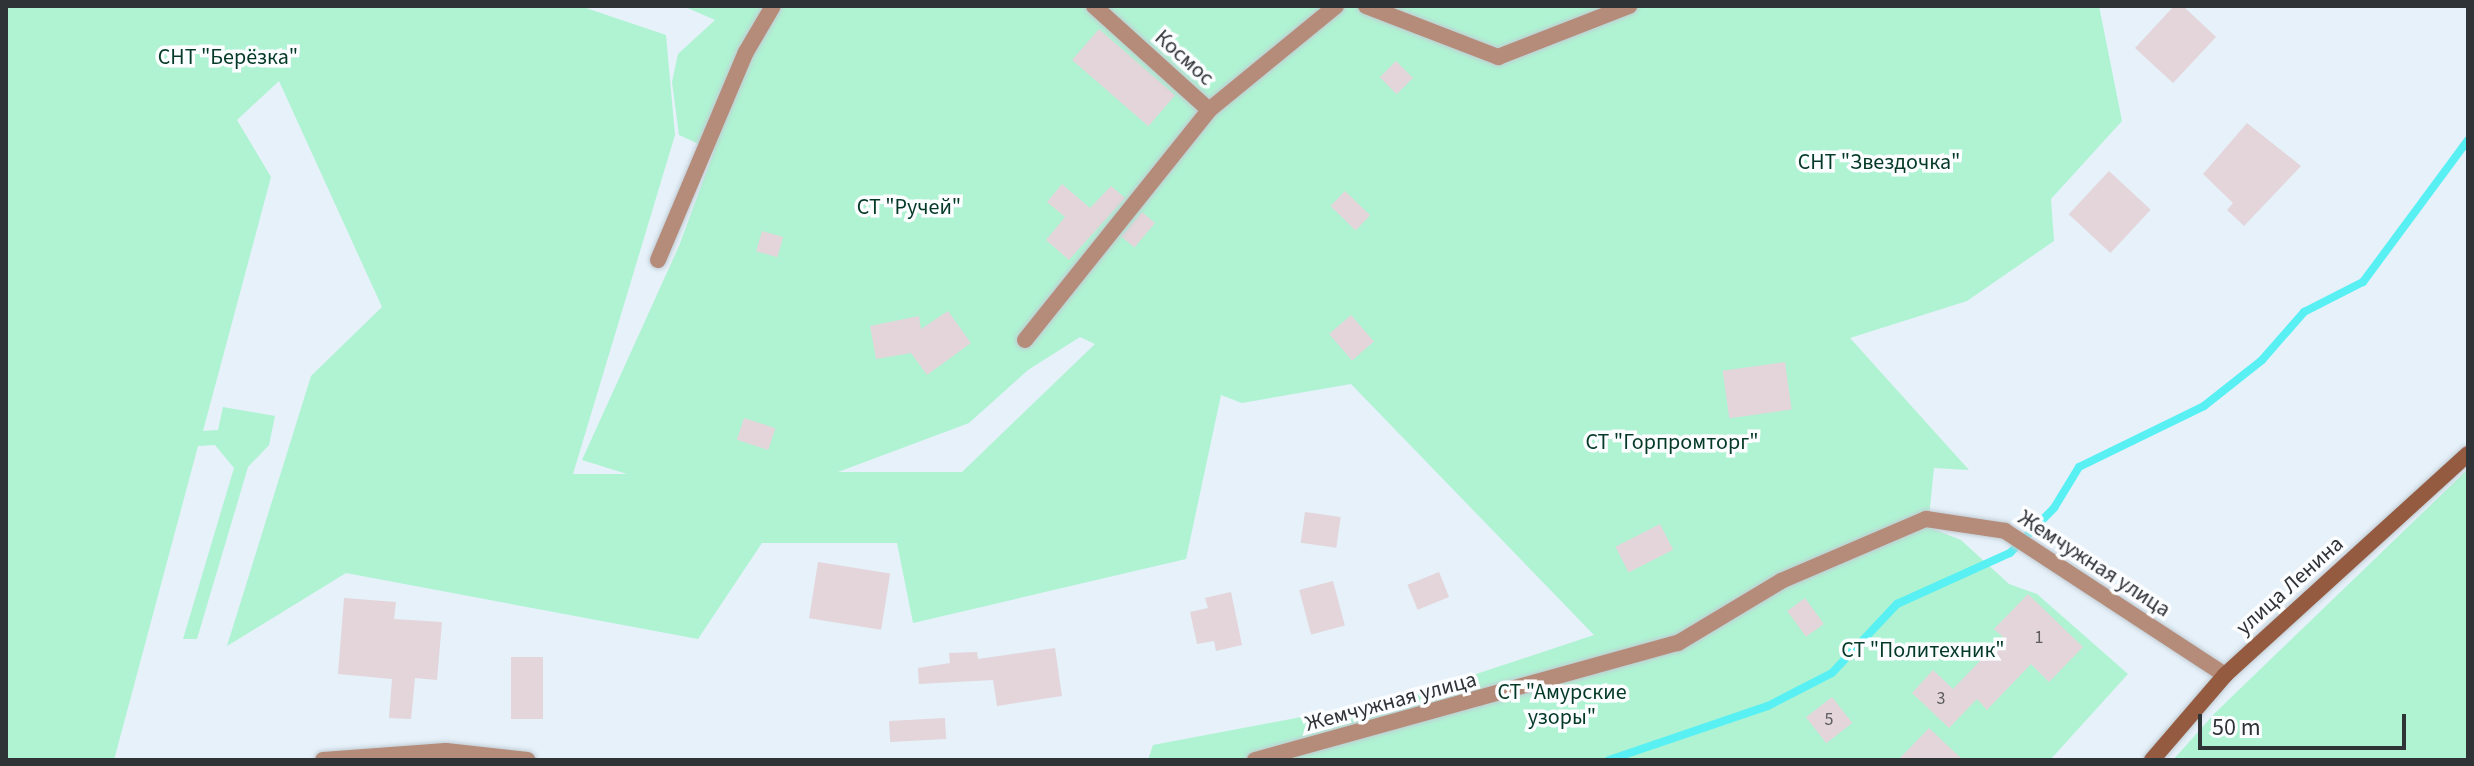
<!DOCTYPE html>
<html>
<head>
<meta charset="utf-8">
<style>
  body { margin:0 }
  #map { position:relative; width:2474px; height:766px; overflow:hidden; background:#e6f1fa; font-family:"Source Sans 3",sans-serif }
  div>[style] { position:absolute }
  .green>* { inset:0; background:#aff3d3 }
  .stream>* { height:8px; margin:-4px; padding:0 4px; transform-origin:4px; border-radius:4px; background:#58f0f3 }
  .building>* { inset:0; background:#e3d5da; transform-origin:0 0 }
  .roads { filter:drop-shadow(0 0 2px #c1cbd3) drop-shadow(0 0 2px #c1cbd3) }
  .street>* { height:16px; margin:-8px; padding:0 8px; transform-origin:8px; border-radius:8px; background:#b58c7a }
  .secondary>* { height:16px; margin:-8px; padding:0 8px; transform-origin:8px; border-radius:8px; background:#955b41 }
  span { translate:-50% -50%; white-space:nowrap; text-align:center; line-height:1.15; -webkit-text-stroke:7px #fbfdff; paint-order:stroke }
  .number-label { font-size:18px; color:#5c5c5f }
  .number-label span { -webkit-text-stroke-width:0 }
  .park-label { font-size:22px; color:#043926 }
  .street-label { font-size:22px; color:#2f3336 }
  .frame { position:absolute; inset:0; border:8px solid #2f3336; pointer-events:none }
  .scale { position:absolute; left:2198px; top:714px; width:208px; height:36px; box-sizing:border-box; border:4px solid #2f3336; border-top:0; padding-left:10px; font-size:24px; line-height:28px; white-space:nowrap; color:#2f3336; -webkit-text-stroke:6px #fbfdff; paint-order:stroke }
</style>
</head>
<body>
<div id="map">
  <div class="green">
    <i style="clip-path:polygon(evenodd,6px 6px,580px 6px,666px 35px,675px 135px,573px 474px,627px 474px,582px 460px,679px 246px,714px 151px,679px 135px,672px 82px,678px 54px,715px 20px,683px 6px,2099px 6px,2122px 121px,2051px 199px,2054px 241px,1967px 301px,1850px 338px,1969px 470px,1934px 468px,1928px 527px,1961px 540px,2009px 584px,2037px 594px,2128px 674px,2050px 760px,1148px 760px,1153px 745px,1407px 697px,1594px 635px,1351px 384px,1242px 403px,1221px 395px,1186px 559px,913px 623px,897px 543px,762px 543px,698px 639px,346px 573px,227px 646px,311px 376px,382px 307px,279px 81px,237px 120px,271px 177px,203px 431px,218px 430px,223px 407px,275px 416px,269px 445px,248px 467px,197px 639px,183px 639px,234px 468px,215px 445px,198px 446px,114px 760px,6px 760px,6px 6px,1080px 337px,1095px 344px,962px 472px,838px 472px,969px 423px,1028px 370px,1080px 337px)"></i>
    <i style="clip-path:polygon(2468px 469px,2468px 760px,2173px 760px,2215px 713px)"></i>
  </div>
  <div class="stream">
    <i style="left:1609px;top:760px;width:168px;rotate:-18.8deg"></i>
    <i style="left:1768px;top:706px;width:72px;rotate:-27.3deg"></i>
    <i style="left:1832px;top:673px;width:95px;rotate:-46.7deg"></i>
    <i style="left:1897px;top:604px;width:124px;rotate:-24.3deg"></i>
    <i style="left:2010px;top:553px;width:63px;rotate:-45.6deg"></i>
    <i style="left:2054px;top:508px;width:48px;rotate:-58.6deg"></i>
    <i style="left:2079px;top:467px;width:139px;rotate:-26deg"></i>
    <i style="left:2204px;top:406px;width:74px;rotate:-38.4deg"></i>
    <i style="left:2262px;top:360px;width:64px;rotate:-48.8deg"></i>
    <i style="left:2304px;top:312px;width:66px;rotate:-27deg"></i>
    <i style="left:2363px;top:282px;width:177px;rotate:-53.5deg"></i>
  </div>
  <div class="building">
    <i style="clip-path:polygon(2174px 6px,2183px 6px,2216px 37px,2173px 83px,2135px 48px)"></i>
    <i style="left:1099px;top:29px;width:101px;height:41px;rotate:41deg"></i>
    <i style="left:1396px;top:61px;width:24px;height:23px;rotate:45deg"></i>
    <i style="clip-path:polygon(2247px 123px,2301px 166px,2244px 226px,2227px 210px,2233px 203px,2203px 174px)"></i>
    <i style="left:2109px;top:171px;width:57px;height:59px;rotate:43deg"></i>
    <i style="clip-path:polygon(1062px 184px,1090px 208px,1111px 186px,1125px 198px,1069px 260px,1046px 240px,1065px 217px,1047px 202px)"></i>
    <i style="left:1345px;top:191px;width:35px;height:21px;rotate:44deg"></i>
    <i style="left:1142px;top:212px;width:17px;height:32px;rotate:40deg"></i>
    <i style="left:762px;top:231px;width:22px;height:21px;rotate:16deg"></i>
    <i style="clip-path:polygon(948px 311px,971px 343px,927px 375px,911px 353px,876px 359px,870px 326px,919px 316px,921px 329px)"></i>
    <i style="left:1351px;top:315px;width:35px;height:29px;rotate:49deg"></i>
    <i style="left:1785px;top:362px;width:48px;height:63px;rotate:82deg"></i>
    <i style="left:744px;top:418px;width:33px;height:23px;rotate:18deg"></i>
    <i style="left:1305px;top:512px;width:36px;height:31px;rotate:8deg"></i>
    <i style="left:1660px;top:524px;width:29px;height:50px;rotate:63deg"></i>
    <i style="left:818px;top:562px;width:73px;height:57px;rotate:9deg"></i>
    <i style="left:1439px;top:572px;width:27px;height:34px;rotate:68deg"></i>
    <i style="left:1333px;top:581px;width:46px;height:35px;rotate:75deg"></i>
    <i style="clip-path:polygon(1231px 592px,1242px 645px,1216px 651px,1214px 641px,1197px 644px,1190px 612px,1208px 608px,1205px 598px)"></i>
    <i style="clip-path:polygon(2028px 594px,2083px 647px,2049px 682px,2031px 664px,1987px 710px,1977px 699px,1949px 728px,1912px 693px,1933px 670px,1953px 689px,2003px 637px,1994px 629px)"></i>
    <i style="clip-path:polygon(344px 598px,396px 602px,394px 619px,442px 622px,437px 680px,415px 678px,411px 719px,389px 718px,392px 679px,338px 674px)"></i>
    <i style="left:1805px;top:598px;width:32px;height:22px;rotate:54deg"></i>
    <i style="clip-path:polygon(1055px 648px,1062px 696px,997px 706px,993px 680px,919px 684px,918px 668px,950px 663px,949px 653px,977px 652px,978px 659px)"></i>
    <i style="left:511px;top:657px;width:32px;height:62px"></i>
    <i style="left:1832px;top:697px;width:33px;height:33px;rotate:52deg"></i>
    <i style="left:945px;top:718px;width:21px;height:56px;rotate:87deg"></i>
    <i style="clip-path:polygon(1929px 728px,1963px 760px,1898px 760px)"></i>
  </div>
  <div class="roads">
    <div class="street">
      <i style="left:1094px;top:6px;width:155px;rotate:42.1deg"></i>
      <i style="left:1366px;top:6px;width:142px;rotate:21.1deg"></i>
      <i style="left:1498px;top:57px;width:141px;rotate:-21.3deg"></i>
      <i style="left:658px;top:260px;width:226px;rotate:-67.1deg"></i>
      <i style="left:746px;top:52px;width:53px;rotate:-59.6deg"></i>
      <i style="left:1025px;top:340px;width:295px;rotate:-51.3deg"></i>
      <i style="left:1209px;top:110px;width:164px;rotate:-39.3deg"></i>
      <i style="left:323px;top:760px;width:123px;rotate:-4.2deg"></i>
      <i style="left:446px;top:751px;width:82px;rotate:6.3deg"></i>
      <i style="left:1255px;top:760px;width:439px;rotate:-15.5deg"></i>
      <i style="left:1678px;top:643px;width:120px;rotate:-31deg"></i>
      <i style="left:1781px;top:581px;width:158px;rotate:-23.2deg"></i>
      <i style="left:1926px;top:519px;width:80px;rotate:8.6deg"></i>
      <i style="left:2005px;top:531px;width:263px;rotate:33.2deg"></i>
    </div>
    <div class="secondary">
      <i style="left:2152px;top:760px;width:112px;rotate:-49.3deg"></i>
      <i style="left:2225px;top:675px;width:328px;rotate:-42.3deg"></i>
    </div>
  </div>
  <div class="number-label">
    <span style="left:2039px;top:638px">1</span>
    <span style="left:1941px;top:699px">3</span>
    <span style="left:1829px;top:720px">5</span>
  </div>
  <div class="park-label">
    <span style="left:228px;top:58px">СНТ "Берёзка"</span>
    <span style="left:1879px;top:163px">СНТ "Звездочка"</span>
    <span style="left:909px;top:208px">СТ "Ручей"</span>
    <span style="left:1672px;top:443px">СТ "Горпромторг"</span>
    <span style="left:1923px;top:651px">СТ "Политехник"</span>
    <span style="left:1562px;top:705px">СТ "Амурские<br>узоры"</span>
  </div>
  <div class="street-label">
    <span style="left:1184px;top:58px;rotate:42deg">Космос</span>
    <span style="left:2094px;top:564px;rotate:33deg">Жемчужная улица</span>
    <span style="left:2290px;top:586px;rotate:-42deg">улица Ленина</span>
    <span style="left:1391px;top:702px;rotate:-15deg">Жемчужная улица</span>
  </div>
  <div class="frame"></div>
  <div class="scale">50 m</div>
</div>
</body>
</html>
